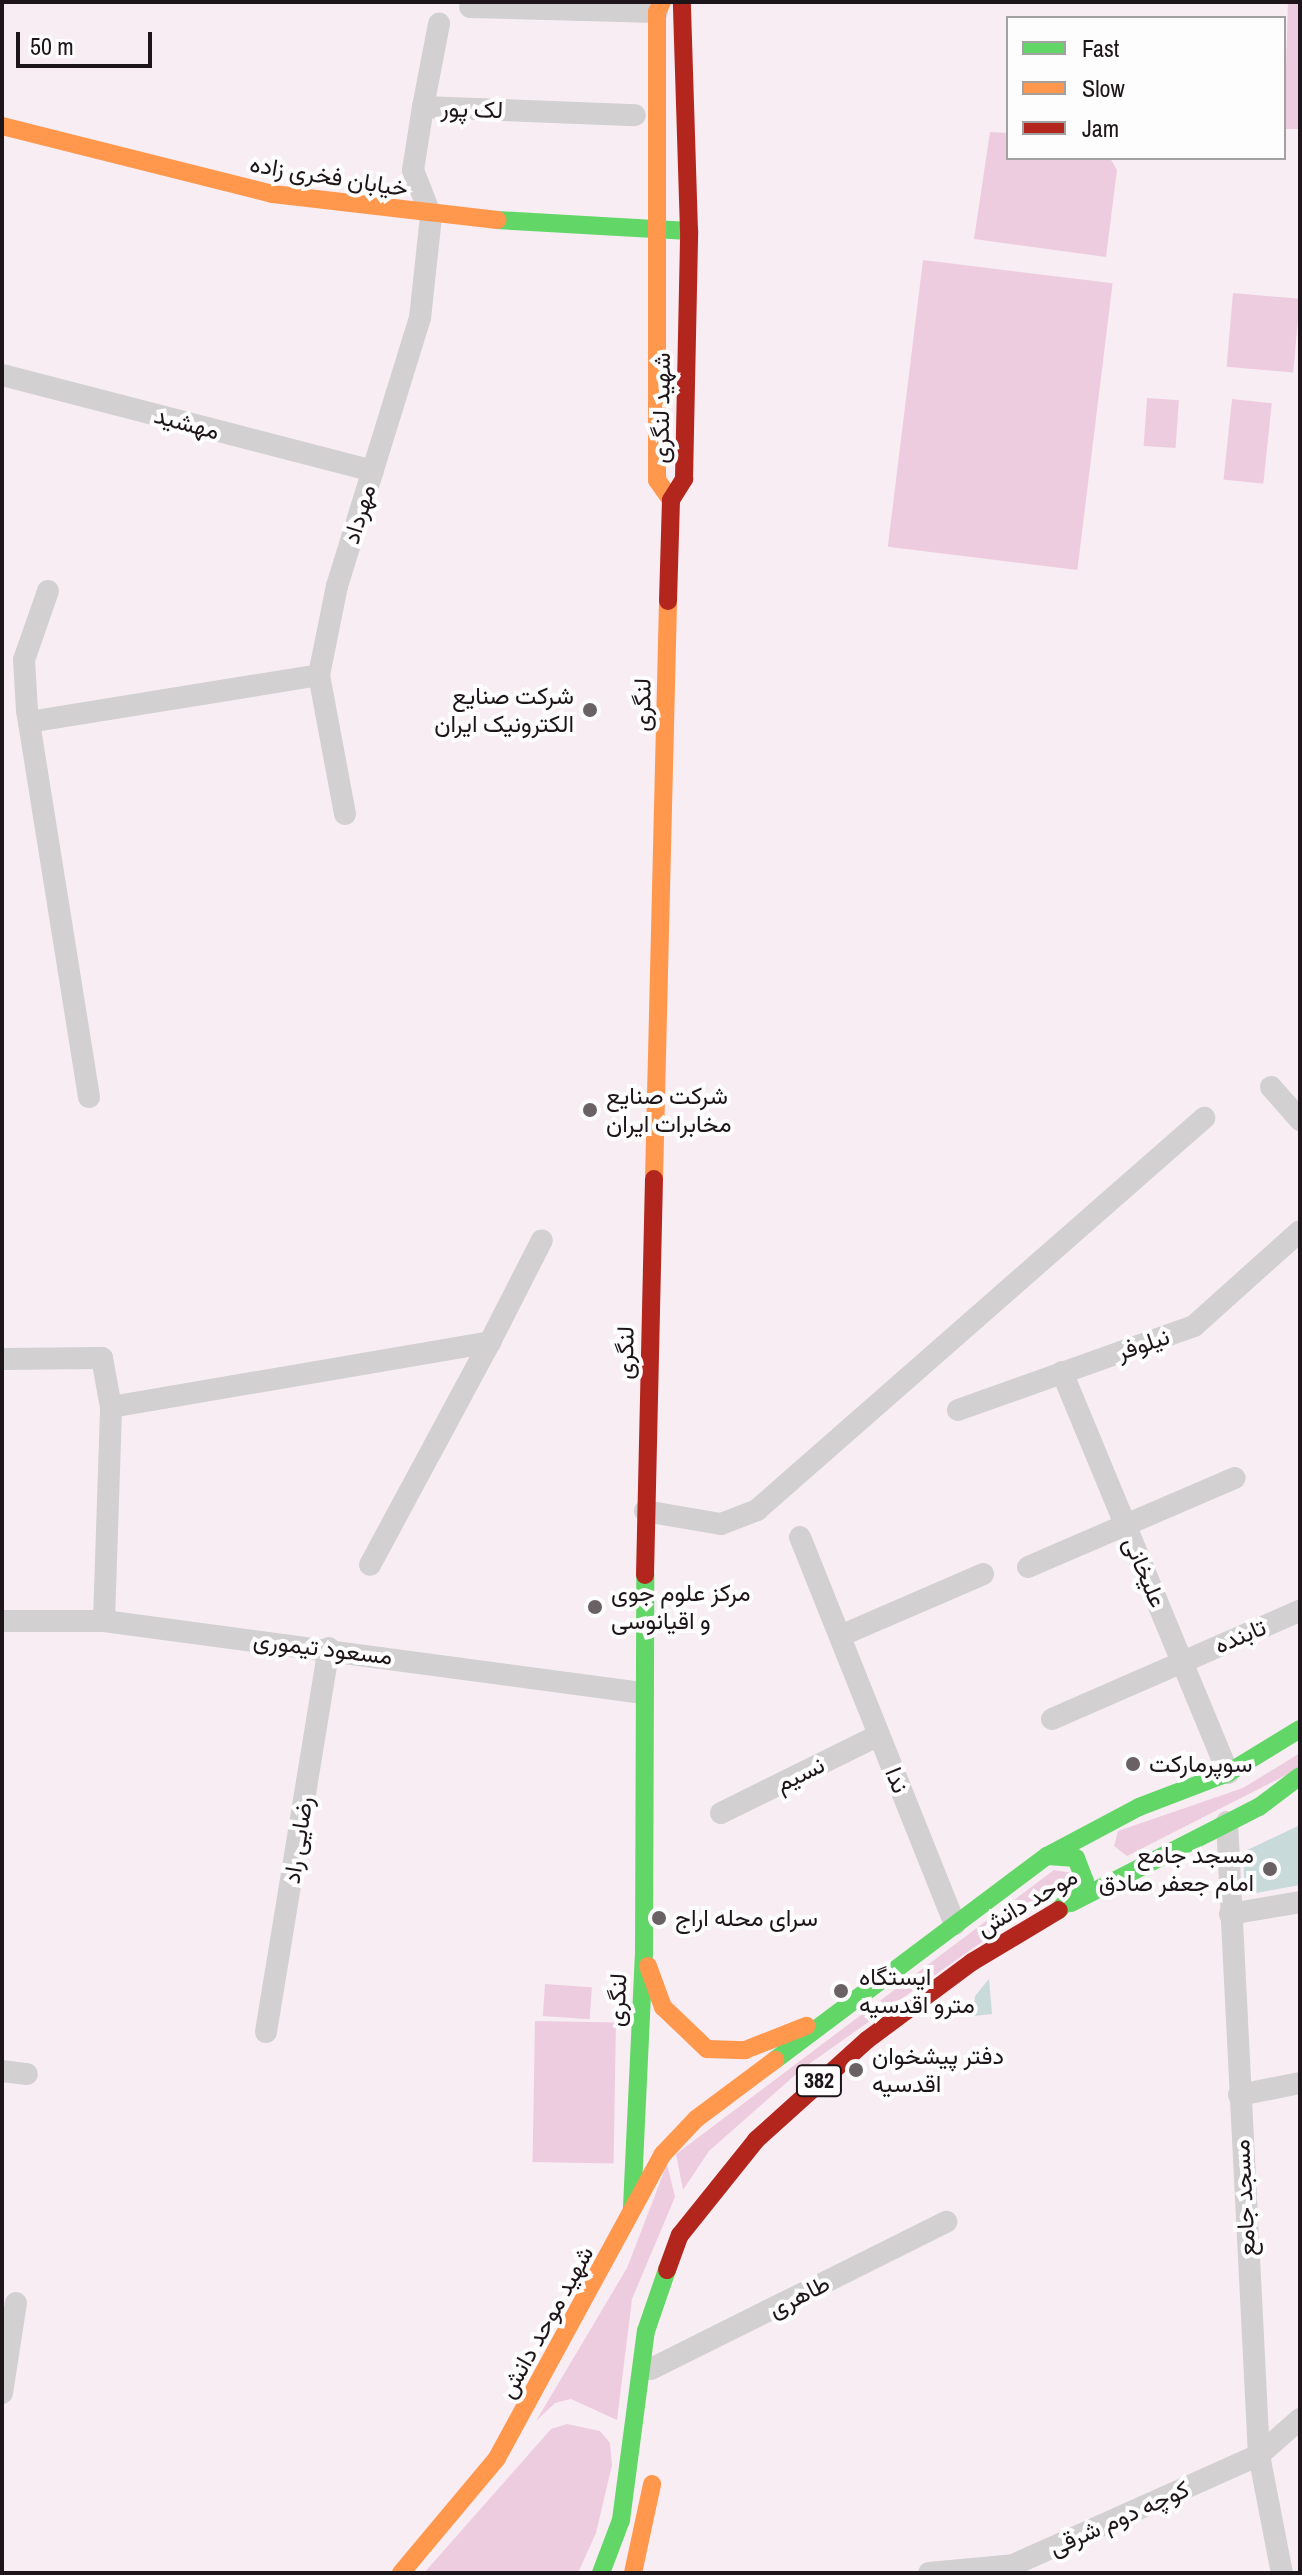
<!DOCTYPE html>
<html>
<head>
<meta charset="utf-8">
<style>
  body { margin:0 }
  #map { position:relative; width:1302px; height:2575px; overflow:hidden; background:#f8edf3; font-family:"Archivo Narrow",Vazirmatn,sans-serif }
  div>[style] { position:absolute }
  .green>* { inset:0; background:#eeccdf; transform-origin:0 0 }
  .building>* { inset:0; background:#c8dada }
  .street>* { height:22px; margin:-11px; padding:0 11px; transform-origin:11px; border-radius:11px; background:#d2d0d1 }
  .fast>* { height:18px; margin:-9px; padding:0 9px; transform-origin:9px; border-radius:9px; background:#63d668 }
  .slow>* { height:18px; margin:-9px; padding:0 9px; transform-origin:9px; border-radius:9px; background:#ff974d }
  .jam>* { height:18px; margin:-9px; padding:0 9px; transform-origin:9px; border-radius:9px; background:#b3261e }
  .dots>* { width:22px; height:22px; translate:-50% -50%; box-sizing:border-box; border:4px solid #fdfdfd; border-radius:50% }
  span { translate:-50% -50%; white-space:nowrap; text-align:center; line-height:1.15; -webkit-text-stroke:8px #fdfdfd; paint-order:stroke }
  .shield-label span { padding:2px 6px; background:#fdfdfd; border:2px solid; border-radius:6px; -webkit-text-stroke-width:0 }
  .shield-label { font-size:22px; color:#1d1519; font-weight:700 }
  .street-label { font-size:24px; color:#1d1519 }
  .poi-label { font-size:24px; color:#1d1519 }
  .right { translate:-100% -50%; text-align:right }
  .left { translate:0 -50%; text-align:left }
  .frame { position:absolute; inset:0; border:4px solid #1d1519; pointer-events:none }
  .legend { position:absolute; left:1006px; top:16px; width:280px; height:144px; box-sizing:border-box; background:#fdfdfd; border:2px solid #a3a0a2; margin:0; padding:10px 14px; list-style:none; font-size:24px; color:#1d1519 }
  .legend li { display:flex; align-items:center; gap:16px; height:40px }
  .legend b { width:40px; border:2px solid #a3a0a2 }
  .scale { position:absolute; left:16px; top:32px; width:136px; height:36px; box-sizing:border-box; border:4px solid #1d1519; border-top:0; padding-left:10px; font-size:24px; line-height:28px; white-space:nowrap; color:#1d1519; -webkit-text-stroke:6px #fdfdfd; paint-order:stroke }
</style>
</head>
<body>
<div id="map">
  <div class="green">
    <i style="clip-path:polygon(1288px 2px,1300px 2px,1300px 129px,1284px 129px)"></i>
    <i style="clip-path:polygon(990px 132px,1008px 133px,1008px 158px,1110px 158px,1117px 170px,1106px 257px,974px 239px)"></i>
    <i style="left:923px;top:260px;width:191px;height:289px;rotate:7deg"></i>
    <i style="left:1233px;top:293px;width:67px;height:74px;rotate:5deg"></i>
    <i style="left:1147px;top:398px;width:32px;height:48px;rotate:4deg"></i>
    <i style="left:1232px;top:399px;width:40px;height:81px;rotate:6deg"></i>
    <i style="clip-path:polygon(1300px 1753px,1300px 1768px,1127px 1856px,1114px 1846px,1118px 1831px,1243px 1788px)"></i>
    <i style="clip-path:polygon(1054px 1870px,1078px 1874px,802px 2069px,709px 2151px,683px 2190px,676px 2154px)"></i>
    <i style="left:545px;top:1984px;width:47px;height:32px;rotate:4deg"></i>
    <i style="left:535px;top:2021px;width:81px;height:141px;rotate:1deg"></i>
    <i style="clip-path:polygon(667px 2164px,675px 2197px,632px 2299px,617px 2420px,571px 2399px,555px 2403px,536px 2421px,627px 2268px)"></i>
    <i style="clip-path:polygon(567px 2424px,600px 2431px,610px 2443px,612px 2465px,596px 2533px,578px 2573px,424px 2573px,551px 2429px)"></i>
  </div>
  <div class="building">
    <i style="clip-path:polygon(1300px 1825px,1300px 1885px,1245px 1895px,1243px 1852px)"></i>
    <i style="clip-path:polygon(989px 1979px,992px 2014px,973px 2016px,975px 1996px)"></i>
  </div>
  <div class="street">
    <i style="left:470px;top:7px;width:187px;rotate:1.5deg"></i>
    <i style="left:423px;top:107px;width:85px;rotate:-79.1deg"></i>
    <i style="left:2px;top:375px;width:383px;rotate:14.5deg"></i>
    <i style="left:48px;top:591px;width:73px;rotate:109.2deg"></i>
    <i style="left:24px;top:660px;width:50px;rotate:86.6deg"></i>
    <i style="left:27px;top:710px;width:392px;rotate:80.9deg"></i>
    <i style="left:29px;top:722px;width:294px;rotate:-9.2deg"></i>
    <i style="left:345px;top:814px;width:141px;rotate:-100.6deg"></i>
    <i style="left:319px;top:675px;width:91px;rotate:-78.6deg"></i>
    <i style="left:337px;top:586px;width:281px;rotate:-72.8deg"></i>
    <i style="left:420px;top:318px;width:103px;rotate:-83.8deg"></i>
    <i style="left:431px;top:216px;width:49px;rotate:-111.4deg"></i>
    <i style="left:413px;top:170px;width:64px;rotate:-81deg"></i>
    <i style="left:423px;top:107px;width:212px;rotate:2.2deg"></i>
    <i style="left:1271px;top:1087px;width:44px;rotate:48.7deg"></i>
    <i style="left:490px;top:1342px;width:114px;rotate:-63deg"></i>
    <i style="left:2px;top:1359px;width:100px;rotate:-0.6deg"></i>
    <i style="left:102px;top:1358px;width:50px;rotate:79.6deg"></i>
    <i style="left:1062px;top:1372px;width:434px;rotate:67.5deg"></i>
    <i style="left:958px;top:1410px;width:251px;rotate:-19.6deg"></i>
    <i style="left:1194px;top:1326px;width:142px;rotate:-41.9deg"></i>
    <i style="left:645px;top:1511px;width:77px;rotate:9.7deg"></i>
    <i style="left:721px;top:1524px;width:39px;rotate:-21deg"></i>
    <i style="left:757px;top:1510px;width:595px;rotate:-41.25deg"></i>
    <i style="left:800px;top:1537px;width:417px;rotate:68.2deg"></i>
    <i style="left:1028px;top:1567px;width:225px;rotate:-23.3deg"></i>
    <i style="left:2px;top:1621px;width:102px"></i>
    <i style="left:104px;top:1621px;width:544px;rotate:7.61deg"></i>
    <i style="left:104px;top:1621px;width:214px;rotate:-88.1deg"></i>
    <i style="left:111px;top:1407px;width:385px;rotate:-9.7deg"></i>
    <i style="left:490px;top:1342px;width:253px;rotate:118.3deg"></i>
    <i style="left:840px;top:1636px;width:156px;rotate:-23.4deg"></i>
    <i style="left:1052px;top:1719px;width:270px;rotate:-23.6deg"></i>
    <i style="left:721px;top:1813px;width:176px;rotate:-26.3deg"></i>
    <i style="left:1227px;top:1822px;width:634px;rotate:87.11deg"></i>
    <i style="left:1259px;top:2455px;width:120px;rotate:79deg"></i>
    <i style="left:1230px;top:1914px;width:71px;rotate:-9.7deg"></i>
    <i style="left:266px;top:2032px;width:389px;rotate:-80.7deg"></i>
    <i style="left:2px;top:2071px;width:25px;rotate:7deg"></i>
    <i style="left:1239px;top:2095px;width:62px;rotate:-11.1deg"></i>
    <i style="left:651px;top:2369px;width:330px;rotate:-26.5deg"></i>
    <i style="left:2px;top:2393px;width:91px;rotate:-81.2deg"></i>
    <i style="left:929px;top:2573px;width:84px;rotate:-5.4deg"></i>
    <i style="left:1013px;top:2565px;width:269px;rotate:-24.1deg"></i>
    <i style="left:1259px;top:2455px;width:55px;rotate:-41.3deg"></i>
  </div>
  <div class="fast">
    <i style="left:497px;top:220px;width:192px;rotate:3.3deg"></i>
    <i style="left:1047px;top:1856px;width:104px;rotate:-28deg"></i>
    <i style="left:1139px;top:1807px;width:95px;rotate:-20.9deg"></i>
    <i style="left:1228px;top:1773px;width:84px;rotate:-31.4deg"></i>
    <i style="left:1071px;top:1903px;width:211px;rotate:-27.1deg"></i>
    <i style="left:1259px;top:1807px;width:51px;rotate:-37.1deg"></i>
    <i style="left:775px;top:2060px;width:340px;rotate:-36.9deg"></i>
    <i style="left:1047px;top:1856px;width:29px;rotate:4deg"></i>
    <i style="left:1076px;top:1858px;width:25px;rotate:69deg"></i>
    <i style="left:1085px;top:1881px;width:39px;rotate:132deg"></i>
    <i style="left:632px;top:2207px;width:254px;rotate:-87.3deg"></i>
    <i style="left:644px;top:1953px;width:378px;rotate:-89.8deg"></i>
    <i style="left:601px;top:2573px;width:57px;rotate:-69.3deg"></i>
    <i style="left:621px;top:2520px;width:191px;rotate:-82.5deg"></i>
    <i style="left:646px;top:2331px;width:65px;rotate:-71deg"></i>
  </div>
  <div class="slow">
    <i style="left:662px;top:2px;width:11px;rotate:117deg"></i>
    <i style="left:657px;top:12px;width:468px;rotate:90deg"></i>
    <i style="left:657px;top:480px;width:24px;rotate:55deg"></i>
    <i style="left:2px;top:126px;width:279px;rotate:14.1deg"></i>
    <i style="left:273px;top:194px;width:226px;rotate:6.6deg"></i>
    <i style="left:654px;top:1179px;width:578px;rotate:-88.61deg"></i>
    <i style="left:648px;top:1966px;width:44px;rotate:69.9deg"></i>
    <i style="left:663px;top:2007px;width:61px;rotate:43.7deg"></i>
    <i style="left:707px;top:2049px;width:38px;rotate:2deg"></i>
    <i style="left:745px;top:2050px;width:66px;rotate:-21.5deg"></i>
    <i style="left:401px;top:2573px;width:150px;rotate:-50.1deg"></i>
    <i style="left:497px;top:2458px;width:346px;rotate:-61.4deg"></i>
    <i style="left:663px;top:2154px;width:48px;rotate:-46.7deg"></i>
    <i style="left:696px;top:2119px;width:99px;rotate:-36.8deg"></i>
    <i style="left:633px;top:2573px;width:91px;rotate:-77.9deg"></i>
  </div>
  <div class="jam">
    <i style="left:668px;top:601px;width:101px;rotate:-88.3deg"></i>
    <i style="left:671px;top:500px;width:25px;rotate:-58deg"></i>
    <i style="left:684px;top:479px;width:248px;rotate:-88.8deg"></i>
    <i style="left:689px;top:231px;width:229px;rotate:-91.8deg"></i>
    <i style="left:645px;top:1575px;width:396px;rotate:-88.7deg"></i>
    <i style="left:667px;top:2270px;width:37px;rotate:-70deg"></i>
    <i style="left:680px;top:2235px;width:122px;rotate:-51.3deg"></i>
    <i style="left:756px;top:2140px;width:149px;rotate:-42deg"></i>
    <i style="left:867px;top:2040px;width:131px;rotate:-36.6deg"></i>
    <i style="left:972px;top:1962px;width:101px;rotate:-30.9deg"></i>
  </div>
  <div class="dots">
    <i style="left:590px;top:710px;background:#6a6165"></i>
    <i style="left:590px;top:1110px;background:#6a6165"></i>
    <i style="left:595px;top:1607px;background:#6a6165"></i>
    <i style="left:1133px;top:1764px;background:#6a6165"></i>
    <i style="left:1270px;top:1869px;background:#6a6165"></i>
    <i style="left:659px;top:1918px;background:#6a6165"></i>
    <i style="left:841px;top:1991px;background:#6a6165"></i>
    <i style="left:856px;top:2070px;background:#6a6165"></i>
  </div>
  <div class="shield-label">
    <span style="left:819px;top:2081px">382</span>
  </div>
  <div class="street-label">
    <span style="left:472px;top:109px;rotate:2deg">لک پور</span>
    <span style="left:329px;top:176px;rotate:9deg">خیابان فخری زاده</span>
    <span style="left:661px;top:408px;rotate:-89deg">شهید لنگری</span>
    <span style="left:187px;top:423px;rotate:15deg">مهشید</span>
    <span style="left:359px;top:514px;rotate:-73deg">مهرداد</span>
    <span style="left:642px;top:705px;rotate:-89deg">لنگری</span>
    <span style="left:1143px;top:1344px;rotate:-19deg">نیلوفر</span>
    <span style="left:625px;top:1353px;rotate:-89deg">لنگری</span>
    <span style="left:1145px;top:1572px;rotate:67deg">علیخانی</span>
    <span style="left:1240px;top:1636px;rotate:-23deg">تابنده</span>
    <span style="left:323px;top:1648px;rotate:7deg">مسعود تیموری</span>
    <span style="left:800px;top:1774px;rotate:-26deg">نسیم</span>
    <span style="left:897px;top:1780px;rotate:68deg">ندا</span>
    <span style="left:298px;top:1840px;rotate:-81deg">رضایی راد</span>
    <span style="left:1027px;top:1902px;rotate:-30deg">موحد دانش</span>
    <span style="left:617px;top:2000px;rotate:-87deg">لنگری</span>
    <span style="left:1244px;top:2198px;rotate:-93deg">مسجد جامع</span>
    <span style="left:799px;top:2296px;rotate:-27deg">طاهری</span>
    <span style="left:546px;top:2322px;rotate:-61deg">شهید موحد دانش</span>
    <span style="left:1119px;top:2518px;rotate:-24deg">کوچه دوم شرقی</span>
  </div>
  <div class="poi-label">
    <span class="right" style="left:574px;top:710px">شرکت صنایع<br>الکترونیک ایران</span>
    <span class="left" style="left:606px;top:1110px">شرکت صنایع<br>مخابرات ایران</span>
    <span class="left" style="left:611px;top:1607px">مرکز علوم جوی<br>و اقیانوسی</span>
    <span class="left" style="left:1149px;top:1764px">سوپرمارکت</span>
    <span class="right" style="left:1254px;top:1869px">مسجد جامع<br>امام جعفر صادق</span>
    <span class="left" style="left:675px;top:1918px">سرای محله اراج</span>
    <span class="left" style="left:859px;top:1991px">ایستگاه<br>مترو اقدسیه</span>
    <span class="left" style="left:872px;top:2070px">دفتر پیشخوان<br>اقدسیه</span>
  </div>
  <div class="frame"></div>
  <ul class="legend">
  <li><b style="height:10px;background:#63d668"></b>Fast</li>
  <li><b style="height:10px;background:#ff974d"></b>Slow</li>
  <li><b style="height:10px;background:#b3261e"></b>Jam</li>
  </ul>
  <div class="scale">50 m</div>
</div>
</body>
</html>
